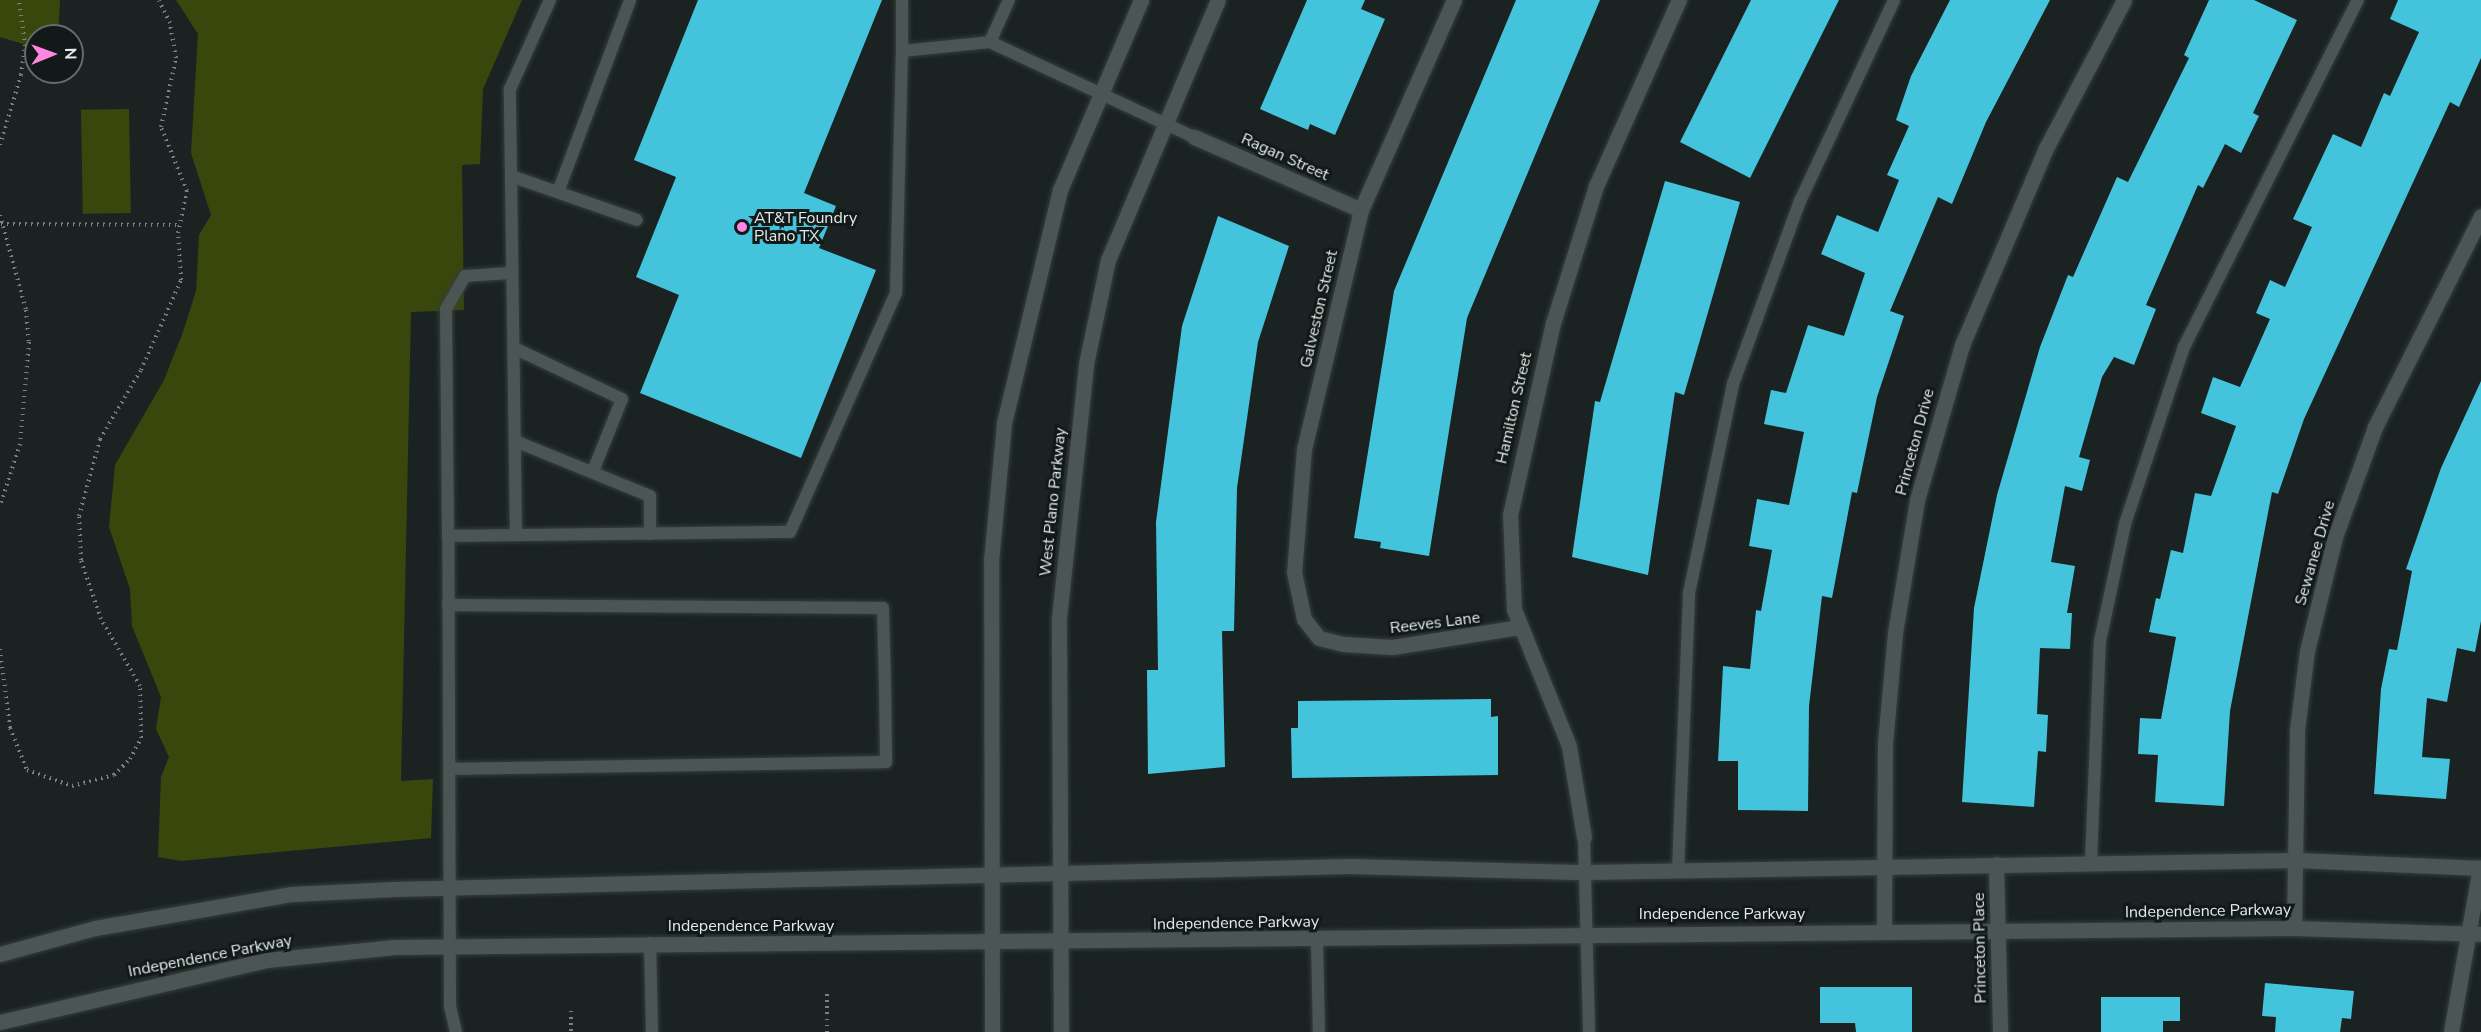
<!DOCTYPE html>
<html>
<head>
<meta charset="utf-8">
<style>
  body { margin:0 }
  #map { position:relative; width:2481px; height:1032px; overflow:hidden; background:#1a2322; font-family:"Nunito Sans",sans-serif }
  div>[style] { position:absolute }
  .green>* { inset:0; background:#39470d; transform-origin:0 0 }
  .building>* { inset:0; background:#44c3dd }
  .path>* { height:4px; margin-top:-2px; transform-origin:0; background:repeating-linear-gradient(90deg,#7a8180 0 1.5px,transparent 0 6px) }
  .roads { filter:drop-shadow(0 0 2px #363e3c) drop-shadow(0 0 2px #363e3c) }
  .service>* { height:12px; margin:-6px; padding:0 6px; transform-origin:6px; border-radius:6px; background:#4b5654 }
  .minor>* { height:15px; margin:-7.5px; padding:0 7.5px; transform-origin:7.5px; border-radius:7.5px; background:#4b5654 }
  .secondary>* { height:15px; margin:-7.5px; padding:0 7.5px; transform-origin:7.5px; border-radius:7.5px; background:#4b5654 }
  .dots>* { width:16px; height:16px; translate:-50% -50%; box-sizing:border-box; border:3px solid #111a18; border-radius:50% }
  span { translate:-50% -50%; white-space:nowrap; text-align:center; line-height:1.15; -webkit-text-stroke:6px #111a18; paint-order:stroke }
  .street-label { font-size:16px; color:#e4eae9 }
  .poi-label { font-size:16px; color:#e4eae9 }
  .left { translate:0 -50%; text-align:left }
  .north { position:absolute; left:24px; top:24px; width:60px; height:60px; box-sizing:border-box; background:#111a18; border:2px solid #656d6c; border-radius:50%; rotate:89deg; font-size:16px; font-weight:700; line-height:24px; text-align:center; color:#e4eae9 }
  .north::after { content:''; display:block; margin:auto; width:21px; height:27px; background:#fe86e1; clip-path:polygon(50% 0,100% 100%,50% 72%,0 100%) }
</style>
</head>
<body>
<div id="map">
  <div class="green">
    <i style="clip-path:polygon(0 0,60px 0,58px 36px,36px 36px,36px 48px,0 37px)"></i>
    <i style="clip-path:polygon(176px 0,522px 0,483px 89px,480px 164px,462px 165px,464px 310px,411px 312px,401px 781px,433px 779px,431px 838px,181px 861px,158px 857px,161px 777px,169px 757px,156px 729px,161px 697px,132px 626px,130px 589px,109px 527px,115px 465px,164px 380px,183px 332px,196px 291px,199px 235px,211px 215px,191px 153px,198px 34px)"></i>
    <i style="left:129px;top:109px;width:104px;height:48px;rotate:89deg"></i>
  </div>
  <div class="building">
    <i style="clip-path:polygon(698px 0,882px 0,804px 193px,836px 206px,819px 248px,876px 270px,801px 458px,640px 393px,679px 295px,636px 277px,676px 177px,634px 160px)"></i>
    <i style="clip-path:polygon(1307px 0,1365px 0,1361px 9px,1385px 19px,1335px 135px,1310px 124px,1308px 130px,1260px 109px)"></i>
    <i style="clip-path:polygon(1516px 0,1600px 0,1467px 318px,1429px 556px,1380px 548px,1381px 542px,1354px 538px,1394px 291px)"></i>
    <i style="clip-path:polygon(1751px 0,1839px 0,1750px 178px,1680px 142px)"></i>
    <i style="clip-path:polygon(1950px 0,2050px 0,1986px 122px,1952px 204px,1938px 197px,1890px 311px,1904px 316px,1877px 397px,1857px 493px,1852px 492px,1832px 598px,1822px 596px,1809px 706px,1808px 811px,1738px 810px,1738px 761px,1718px 761px,1723px 666px,1750px 669px,1756px 610px,1761px 611px,1772px 550px,1749px 546px,1757px 499px,1789px 505px,1804px 432px,1764px 424px,1771px 390px,1786px 393px,1808px 325px,1844px 336px,1865px 273px,1821px 254px,1837px 215px,1878px 232px,1899px 180px,1887px 175px,1909px 126px,1896px 120px,1911px 76px)"></i>
    <i style="clip-path:polygon(2209px 0,2254px 0,2297px 20px,2253px 113px,2259px 116px,2241px 153px,2225px 144px,2203px 188px,2198px 185px,2146px 305px,2156px 309px,2134px 365px,2114px 357px,2102px 377px,2079px 457px,2090px 460px,2082px 491px,2065px 486px,2051px 562px,2075px 566px,2067px 613px,2072px 613px,2070px 649px,2040px 648px,2037px 714px,2048px 715px,2046px 752px,2038px 751px,2034px 807px,1962px 802px,1974px 608px,1997px 495px,2040px 347px,2068px 275px,2073px 277px,2117px 177px,2128px 182px,2189px 58px,2184px 55px)"></i>
    <i style="clip-path:polygon(2398px 0,2481px 0,2481px 58px,2459px 107px,2450px 102px,2304px 419px,2278px 494px,2272px 492px,2230px 711px,2224px 806px,2155px 802px,2158px 755px,2138px 754px,2140px 718px,2161px 719px,2176px 637px,2149px 632px,2156px 598px,2160px 599px,2171px 550px,2183px 553px,2195px 493px,2211px 496px,2236px 426px,2201px 413px,2213px 377px,2240px 387px,2270px 319px,2256px 313px,2270px 280px,2285px 287px,2312px 227px,2293px 219px,2333px 134px,2361px 147px,2384px 93px,2390px 96px,2419px 32px,2390px 19px)"></i>
    <i style="clip-path:polygon(1665px 181px,1740px 202px,1684px 395px,1675px 392px,1648px 575px,1572px 557px,1595px 401px,1600px 402px)"></i>
    <i style="clip-path:polygon(1218px 216px,1289px 246px,1258px 342px,1237px 488px,1234px 631px,1222px 631px,1225px 767px,1148px 774px,1147px 670px,1158px 670px,1156px 522px,1182px 326px)"></i>
    <i style="clip-path:polygon(2481px 381px,2481px 621px,2475px 652px,2457px 648px,2447px 702px,2427px 698px,2422px 757px,2450px 759px,2446px 799px,2374px 794px,2381px 689px,2389px 649px,2397px 650px,2412px 571px,2406px 569px,2441px 468px)"></i>
    <i style="clip-path:polygon(1491px 699px,1491px 717px,1498px 716px,1498px 775px,1292px 778px,1291px 728px,1298px 728px,1298px 701px)"></i>
    <i style="clip-path:polygon(2265px 983px,2354px 991px,2351px 1019px,2342px 1018px,2340px 1032px,2275px 1032px,2276px 1017px,2262px 1016px)"></i>
    <i style="clip-path:polygon(1820px 987px,1912px 987px,1912px 1032px,1856px 1032px,1855px 1023px,1820px 1023px)"></i>
    <i style="clip-path:polygon(2101px 997px,2180px 997px,2180px 1021px,2163px 1021px,2163px 1032px,2101px 1032px)"></i>
  </div>
  <div class="path">
    <i style="left:0;top:145px;width:73px;rotate:-73.3deg"></i>
    <i style="left:21px;top:75px;width:29px;rotate:-82deg"></i>
    <i style="left:25px;top:46px;width:46px;rotate:-97.4deg"></i>
    <i style="left:0;top:215px;width:98px;rotate:74.7deg"></i>
    <i style="left:26px;top:310px;width:32px;rotate:85deg"></i>
    <i style="left:29px;top:342px;width:102px;rotate:95deg"></i>
    <i style="left:20px;top:444px;width:65px;rotate:107.9deg"></i>
    <i style="left:1px;top:224px;width:179px;rotate:0.3deg"></i>
    <i style="left:0;top:649px;width:80px;rotate:82.8deg"></i>
    <i style="left:10px;top:728px;width:45px;rotate:68deg"></i>
    <i style="left:27px;top:770px;width:48px;rotate:19.6deg"></i>
    <i style="left:72px;top:786px;width:43px;rotate:-14.7deg"></i>
    <i style="left:114px;top:775px;width:23px;rotate:-45deg"></i>
    <i style="left:130px;top:759px;width:24px;rotate:-62deg"></i>
    <i style="left:141px;top:738px;width:52px;rotate:-91.1deg"></i>
    <i style="left:140px;top:686px;width:78px;rotate:-120.2deg"></i>
    <i style="left:101px;top:619px;width:62px;rotate:-108.7deg"></i>
    <i style="left:81px;top:560px;width:44px;rotate:-92.6deg"></i>
    <i style="left:79px;top:516px;width:80px;rotate:-74.7deg"></i>
    <i style="left:100px;top:439px;width:80px;rotate:-59.3deg"></i>
    <i style="left:141px;top:370px;width:98px;rotate:-66deg"></i>
    <i style="left:181px;top:280px;width:47px;rotate:-93.7deg"></i>
    <i style="left:178px;top:233px;width:43px;rotate:-77.9deg"></i>
    <i style="left:187px;top:191px;width:69px;rotate:-112.1deg"></i>
    <i style="left:161px;top:127px;width:71px;rotate:-77.7deg"></i>
    <i style="left:176px;top:58px;width:36px;rotate:-100deg"></i>
    <i style="left:170px;top:23px;width:25px;rotate:-116deg"></i>
    <i style="left:571px;top:1011px;width:21px;rotate:90deg"></i>
    <i style="left:827px;top:1032px;width:38px;rotate:-90deg"></i>
  </div>
  <div class="roads">
    <div class="service">
      <i style="left:902px;top:0;width:51px;rotate:90deg"></i>
      <i style="left:990px;top:42px;width:46px;rotate:-65.7deg"></i>
      <i style="left:511px;top:176px;width:133px;rotate:19.2deg"></i>
      <i style="left:558px;top:192px;width:205px;rotate:-69.4deg"></i>
      <i style="left:514px;top:348px;width:119px;rotate:25.3deg"></i>
      <i style="left:622px;top:399px;width:78px;rotate:111.9deg"></i>
      <i style="left:515px;top:441px;width:146px;rotate:22.2deg"></i>
      <i style="left:650px;top:496px;width:38px;rotate:90deg"></i>
      <i style="left:516px;top:535px;width:446px;rotate:-90.8deg"></i>
      <i style="left:510px;top:89px;width:98px;rotate:-65.8deg"></i>
      <i style="left:448px;top:536px;width:227px;rotate:-90.5deg"></i>
      <i style="left:446px;top:309px;width:38px;rotate:-60deg"></i>
      <i style="left:465px;top:276px;width:47px;rotate:-3.7deg"></i>
      <i style="left:448px;top:605px;width:435px;rotate:0.4deg"></i>
      <i style="left:883px;top:608px;width:78px;rotate:88.5deg"></i>
      <i style="left:885px;top:686px;width:76px;rotate:89.2deg"></i>
      <i style="left:886px;top:762px;width:436px;rotate:179.1deg"></i>
      <i style="left:1584px;top:837px;width:195px;rotate:88.5deg"></i>
      <i style="left:2091px;top:862px;width:221px;rotate:-87.7deg"></i>
      <i style="left:2100px;top:641px;width:120px;rotate:-77.9deg"></i>
      <i style="left:2125px;top:524px;width:187px;rotate:-71.6deg"></i>
      <i style="left:2184px;top:347px;width:388px;rotate:-63.4deg"></i>
      <i style="left:1678px;top:871px;width:278px;rotate:-87.7deg"></i>
      <i style="left:1689px;top:593px;width:214px;rotate:-78.1deg"></i>
      <i style="left:1733px;top:384px;width:195px;rotate:-69.9deg"></i>
      <i style="left:1800px;top:201px;width:222px;rotate:-64.9deg"></i>
      <i style="left:1317px;top:940px;width:92px;rotate:88.8deg"></i>
      <i style="left:650px;top:943px;width:89px;rotate:88.7deg"></i>
      <i style="left:456px;top:1032px;width:26px;rotate:-103deg"></i>
      <i style="left:450px;top:1007px;width:471px;rotate:-90.2deg"></i>
      <i style="left:448px;top:536px;width:342px;rotate:-0.7deg"></i>
      <i style="left:790px;top:532px;width:261px;rotate:-66.1deg"></i>
      <i style="left:896px;top:293px;width:242px;rotate:-88.6deg"></i>
      <i style="left:902px;top:51px;width:88px;rotate:-5.8deg"></i>
      <i style="left:990px;top:42px;width:225px;rotate:25deg"></i>
    </div>
    <div class="minor">
      <i style="left:1454px;top:0;width:230px;rotate:113.9deg"></i>
      <i style="left:1361px;top:210px;width:246px;rotate:103.4deg"></i>
      <i style="left:1304px;top:449px;width:123px;rotate:94.6deg"></i>
      <i style="left:1294px;top:572px;width:48px;rotate:78deg"></i>
      <i style="left:1304px;top:619px;width:24px;rotate:52deg"></i>
      <i style="left:1319px;top:638px;width:25px;rotate:14deg"></i>
      <i style="left:1343px;top:644px;width:49px;rotate:3.5deg"></i>
      <i style="left:1392px;top:647px;width:130px;rotate:-8.9deg"></i>
      <i style="left:1194px;top:137px;width:182px;rotate:23.6deg"></i>
      <i style="left:1584px;top:837px;width:92px;rotate:-99.4deg"></i>
      <i style="left:1569px;top:746px;width:148px;rotate:-111.9deg"></i>
      <i style="left:1514px;top:609px;width:94px;rotate:-92.4deg"></i>
      <i style="left:1510px;top:515px;width:197px;rotate:-77.4deg"></i>
      <i style="left:1553px;top:323px;width:144px;rotate:-72.6deg"></i>
      <i style="left:1596px;top:186px;width:204px;rotate:-66deg"></i>
      <i style="left:1996px;top:864px;width:168px;rotate:88.6deg"></i>
      <i style="left:2294px;top:928px;width:198px;rotate:-89.1deg"></i>
      <i style="left:2297px;top:730px;width:80px;rotate:-82.8deg"></i>
      <i style="left:2307px;top:651px;width:117px;rotate:-76.2deg"></i>
      <i style="left:2335px;top:537px;width:117px;rotate:-70deg"></i>
      <i style="left:2375px;top:427px;width:236px;rotate:-63.3deg"></i>
      <i style="left:1884px;top:930px;width:187px;rotate:-89.7deg"></i>
      <i style="left:1885px;top:743px;width:110px;rotate:-84.8deg"></i>
      <i style="left:1895px;top:633px;width:135px;rotate:-80.6deg"></i>
      <i style="left:1917px;top:500px;width:161px;rotate:-73.8deg"></i>
      <i style="left:1962px;top:345px;width:214px;rotate:-66.9deg"></i>
      <i style="left:2046px;top:148px;width:167px;rotate:-62.2deg"></i>
      <i style="left:2451px;top:1032px;width:167px;rotate:-80deg"></i>
    </div>
    <div class="secondary">
      <i style="left:0;top:954px;width:98px;rotate:-15.3deg"></i>
      <i style="left:95px;top:928px;width:200px;rotate:-9.8deg"></i>
      <i style="left:292px;top:894px;width:102px;rotate:-2.8deg"></i>
      <i style="left:394px;top:889px;width:955px;rotate:-1.38deg"></i>
      <i style="left:1349px;top:866px;width:237px;rotate:1.5deg"></i>
      <i style="left:1586px;top:872px;width:710px;rotate:-0.97deg"></i>
      <i style="left:2296px;top:860px;width:185px;rotate:2.5deg"></i>
      <i style="left:0;top:1022px;width:274px;rotate:-13.1deg"></i>
      <i style="left:267px;top:960px;width:128px;rotate:-5.8deg"></i>
      <i style="left:394px;top:947px;width:1900px;rotate:-0.57deg"></i>
      <i style="left:2294px;top:928px;width:187px;rotate:1.8deg"></i>
      <i style="left:992px;top:1032px;width:471px;rotate:-90.1deg"></i>
      <i style="left:991px;top:561px;width:139px;rotate:-84.6deg"></i>
      <i style="left:1004px;top:423px;width:240px;rotate:-76.5deg"></i>
      <i style="left:1060px;top:190px;width:207px;rotate:-66.9deg"></i>
      <i style="left:1061px;top:1032px;width:414px;rotate:-90.3deg"></i>
      <i style="left:1059px;top:618px;width:255px;rotate:-83.9deg"></i>
      <i style="left:1086px;top:364px;width:106px;rotate:-78.1deg"></i>
      <i style="left:1108px;top:260px;width:282px;rotate:-67.1deg"></i>
    </div>
  </div>
  <div class="dots">
    <i style="left:742px;top:227px;background:#fe86e1"></i>
  </div>
  <div class="street-label">
    <span style="left:1285px;top:157px;rotate:24deg">Ragan Street</span>
    <span style="left:1319px;top:309px;rotate:-77deg">Galveston Street</span>
    <span style="left:1514px;top:408px;rotate:-77deg">Hamilton Street</span>
    <span style="left:1915px;top:442px;rotate:-75deg">Princeton Drive</span>
    <span style="left:1053px;top:502px;rotate:-84deg">West Plano Parkway</span>
    <span style="left:2315px;top:553px;rotate:-74deg">Sewanee Drive</span>
    <span style="left:1435px;top:623px;rotate:-7deg">Reeves Lane</span>
    <span style="left:2208px;top:911px;rotate:-1deg">Independence Parkway</span>
    <span style="left:1722px;top:914px">Independence Parkway</span>
    <span style="left:1236px;top:923px;rotate:-1deg">Independence Parkway</span>
    <span style="left:751px;top:926px">Independence Parkway</span>
    <span style="left:1980px;top:948px;rotate:-91deg">Princeton Place</span>
    <span style="left:210px;top:956px;rotate:-11deg">Independence Parkway</span>
  </div>
  <div class="poi-label">
    <span class="left" style="left:754px;top:227px">AT&amp;T Foundry<br>Plano TX</span>
  </div>
  <div class="north">N</div>
</div>
</body>
</html>
